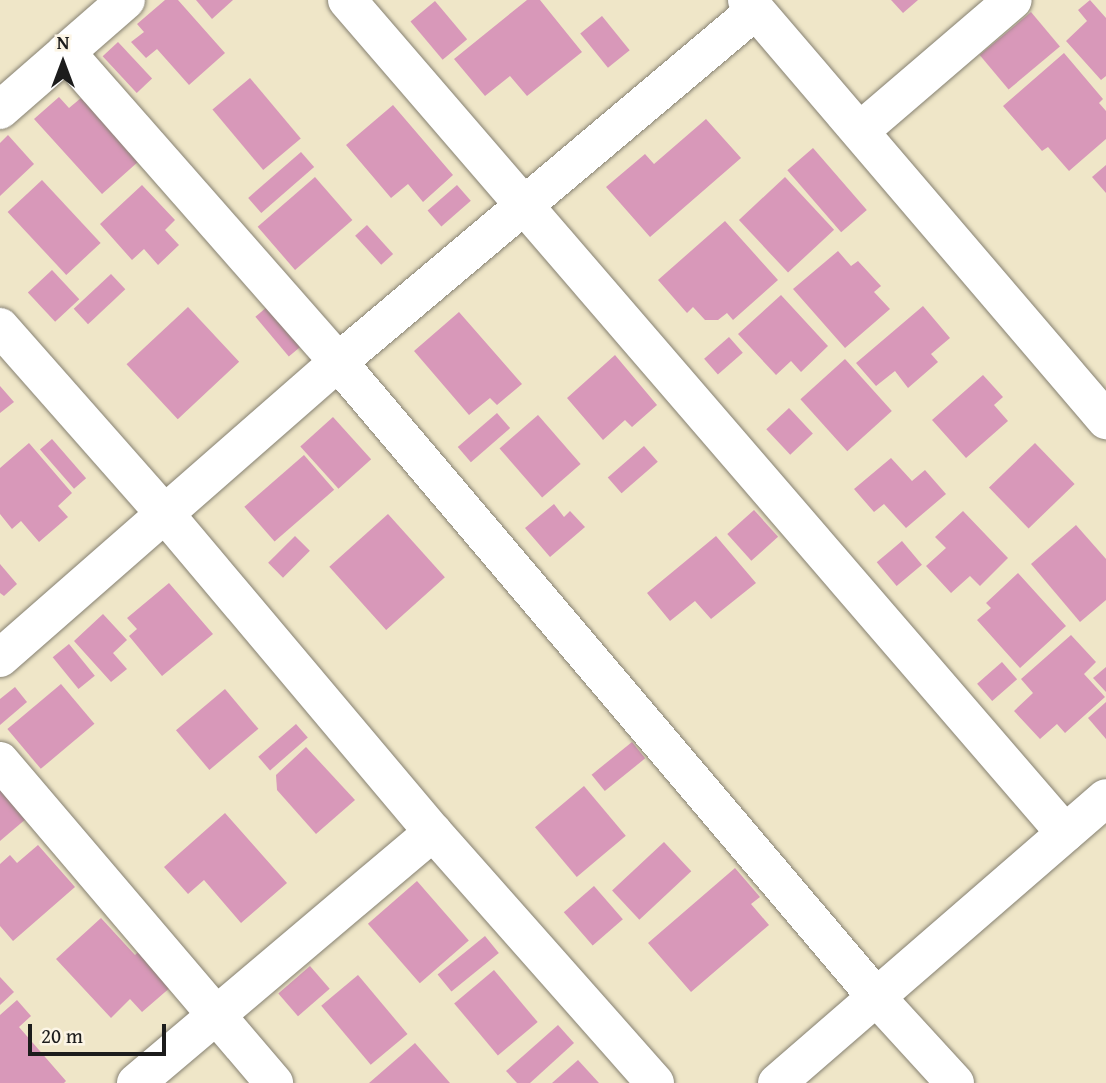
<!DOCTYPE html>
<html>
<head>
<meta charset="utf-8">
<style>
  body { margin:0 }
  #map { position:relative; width:1106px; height:1083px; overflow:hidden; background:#efe6c8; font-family:"Gentium Book Plus",serif }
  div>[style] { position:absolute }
  .building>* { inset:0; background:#d898b9; transform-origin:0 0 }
  .roads { filter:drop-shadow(0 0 2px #868172) drop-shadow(0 0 2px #868172) }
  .minor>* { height:38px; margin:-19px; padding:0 19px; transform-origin:19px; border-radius:19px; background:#fff }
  span { translate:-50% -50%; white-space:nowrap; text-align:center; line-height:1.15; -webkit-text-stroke:5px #fcf5e5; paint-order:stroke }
  .north { position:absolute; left:28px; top:28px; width:70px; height:70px; -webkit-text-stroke:5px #fcf5e5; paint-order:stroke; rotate:0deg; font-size:19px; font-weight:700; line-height:28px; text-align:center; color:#1c1c1c }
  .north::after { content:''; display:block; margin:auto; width:24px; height:32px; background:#1c1c1c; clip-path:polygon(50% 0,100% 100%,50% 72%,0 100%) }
  .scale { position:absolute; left:28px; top:1024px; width:138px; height:32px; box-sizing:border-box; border:4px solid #1c1c1c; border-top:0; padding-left:9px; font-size:21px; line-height:24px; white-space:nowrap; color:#1c1c1c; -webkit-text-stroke:5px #fcf5e5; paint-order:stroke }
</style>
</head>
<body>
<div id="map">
  <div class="building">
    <i style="clip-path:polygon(165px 0,178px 0,225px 53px,189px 85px,157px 49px,146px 58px,131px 42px,144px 32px,137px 24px)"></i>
    <i style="clip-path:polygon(196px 0,233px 0,212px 19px)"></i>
    <i style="clip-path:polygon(527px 0,540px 0,582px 52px,527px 96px,510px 76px,485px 96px,454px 59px)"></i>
    <i style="clip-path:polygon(891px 0,918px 0,903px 13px)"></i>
    <i style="clip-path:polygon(1090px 0,1106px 18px,1106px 76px,1101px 80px,1066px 41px,1087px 21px,1078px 10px)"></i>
    <i style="left:435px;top:1px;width:50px;height:32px;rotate:50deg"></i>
    <i style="left:1031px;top:12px;width:45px;height:67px;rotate:50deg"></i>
    <i style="left:602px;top:16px;width:44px;height:28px;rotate:51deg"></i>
    <i style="left:118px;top:42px;width:50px;height:21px;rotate:47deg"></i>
    <i style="clip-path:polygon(1064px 53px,1103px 99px,1099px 103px,1106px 111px,1106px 139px,1069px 171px,1048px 147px,1042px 151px,1003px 106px)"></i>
    <i style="left:250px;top:78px;width:79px;height:49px;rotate:50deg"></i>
    <i style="clip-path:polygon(59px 97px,69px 108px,81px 98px,139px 161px,102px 194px,34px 119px)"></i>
    <i style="clip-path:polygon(393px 105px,453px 175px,423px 202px,408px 184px,391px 198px,346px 145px)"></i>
    <i style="clip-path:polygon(706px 119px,741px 158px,650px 237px,606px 187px,645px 154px,654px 164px)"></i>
    <i style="clip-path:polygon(8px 135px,34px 164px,0 196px,0 143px)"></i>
    <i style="left:813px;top:148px;width:82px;height:34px;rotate:49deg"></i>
    <i style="left:301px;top:152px;width:20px;height:70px;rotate:49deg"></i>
    <i style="clip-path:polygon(1106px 165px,1106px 193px,1092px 177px)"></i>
    <i style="left:315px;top:177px;width:57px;height:76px;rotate:49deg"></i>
    <i style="left:785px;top:177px;width:72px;height:63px;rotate:47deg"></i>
    <i style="left:42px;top:180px;width:86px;height:47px;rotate:47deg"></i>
    <i style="clip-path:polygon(142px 185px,175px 220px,165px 230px,179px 245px,158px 265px,144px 249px,132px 260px,100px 224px)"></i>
    <i style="left:457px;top:185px;width:21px;height:39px;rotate:49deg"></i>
    <i style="clip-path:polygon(725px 221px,778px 280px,733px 320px,727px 313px,718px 320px,705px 320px,693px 307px,687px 313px,658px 280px)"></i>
    <i style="left:367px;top:225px;width:39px;height:16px;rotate:48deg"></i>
    <i style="clip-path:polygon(838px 251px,851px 266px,858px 261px,881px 286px,874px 292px,890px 309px,845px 348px,793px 289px)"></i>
    <i style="left:52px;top:270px;width:40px;height:33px;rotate:47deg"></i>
    <i style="left:111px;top:274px;width:21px;height:51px;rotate:47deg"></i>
    <i style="clip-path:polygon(781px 295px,828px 346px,801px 372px,791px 361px,776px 375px,738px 334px)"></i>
    <i style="left:273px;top:302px;width:52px;height:23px;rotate:50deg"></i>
    <i style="clip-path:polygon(923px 306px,950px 338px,931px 354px,938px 362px,908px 388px,895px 371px,876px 386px,856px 363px)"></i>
    <i style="left:188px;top:307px;width:75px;height:84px;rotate:47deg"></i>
    <i style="clip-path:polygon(459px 312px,522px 384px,497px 405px,490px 398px,469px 415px,414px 351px)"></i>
    <i style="left:729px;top:337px;width:21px;height:33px;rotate:49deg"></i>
    <i style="clip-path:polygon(615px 355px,657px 405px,632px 427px,625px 420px,603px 440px,567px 398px)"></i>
    <i style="left:845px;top:359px;width:70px;height:60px;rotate:48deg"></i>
    <i style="clip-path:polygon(983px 375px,1003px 397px,994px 405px,1008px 421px,966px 458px,932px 420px)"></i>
    <i style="clip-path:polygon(0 386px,14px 402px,0 413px)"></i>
    <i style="left:789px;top:408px;width:35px;height:31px;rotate:47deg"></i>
    <i style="left:497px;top:413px;width:20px;height:52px;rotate:49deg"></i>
    <i style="left:538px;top:415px;width:65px;height:51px;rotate:49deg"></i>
    <i style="left:333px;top:417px;width:57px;height:44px;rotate:48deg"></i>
    <i style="left:52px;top:439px;width:52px;height:16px;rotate:49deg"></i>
    <i style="clip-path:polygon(29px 443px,72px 493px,58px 506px,68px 517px,39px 542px,21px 521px,12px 529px,0 514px,0 468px)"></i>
    <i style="left:1035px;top:443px;width:57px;height:64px;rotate:46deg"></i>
    <i style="left:644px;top:446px;width:21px;height:48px;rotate:49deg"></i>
    <i style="left:304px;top:455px;width:46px;height:79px;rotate:49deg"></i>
    <i style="clip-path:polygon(891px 458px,912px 481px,925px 470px,946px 494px,906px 528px,884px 504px,874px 512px,854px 489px)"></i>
    <i style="clip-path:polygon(554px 504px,564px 517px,570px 511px,585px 527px,550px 557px,525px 528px)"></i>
    <i style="left:754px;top:510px;width:36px;height:36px;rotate:48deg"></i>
    <i style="clip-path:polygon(963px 511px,1008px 558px,980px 586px,970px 576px,951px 593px,926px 566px,946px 548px,935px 537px)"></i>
    <i style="left:388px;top:514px;width:85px;height:79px;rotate:48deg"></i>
    <i style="clip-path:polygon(1076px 525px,1106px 559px,1106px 600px,1080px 622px,1031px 564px)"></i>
    <i style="left:295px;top:536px;width:21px;height:38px;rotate:45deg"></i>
    <i style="clip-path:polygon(716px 536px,756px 583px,711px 619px,695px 601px,670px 621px,647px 593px)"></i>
    <i style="left:902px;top:541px;width:31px;height:33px;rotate:50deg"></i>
    <i style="clip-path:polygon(0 564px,17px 584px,4px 596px,0 593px)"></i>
    <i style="clip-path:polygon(1018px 573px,1066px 626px,1020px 668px,977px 620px,991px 608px,986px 603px)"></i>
    <i style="clip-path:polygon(169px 583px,213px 634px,162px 676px,129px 636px,137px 629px,127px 618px)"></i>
    <i style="clip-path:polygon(103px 614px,127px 640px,113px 653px,127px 669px,111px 682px,74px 641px)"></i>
    <i style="clip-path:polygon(1071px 635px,1096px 662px,1084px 674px,1105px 697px,1065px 733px,1057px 724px,1040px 739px,1014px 711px,1033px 693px,1021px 679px)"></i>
    <i style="left:69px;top:644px;width:41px;height:21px;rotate:51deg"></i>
    <i style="left:1002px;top:662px;width:23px;height:33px;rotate:49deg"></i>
    <i style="clip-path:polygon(1106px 667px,1106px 692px,1093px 678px)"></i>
    <i style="left:61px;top:684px;width:52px;height:70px;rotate:50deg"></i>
    <i style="clip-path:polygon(15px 687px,27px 702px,0 725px,0 699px)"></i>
    <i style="left:225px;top:689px;width:52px;height:64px;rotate:50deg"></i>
    <i style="clip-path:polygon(1106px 702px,1106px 739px,1088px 718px)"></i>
    <i style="left:296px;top:724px;width:18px;height:50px;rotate:49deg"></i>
    <i style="left:632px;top:742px;width:21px;height:52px;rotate:51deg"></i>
    <i style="clip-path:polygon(306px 747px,355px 800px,316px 834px,277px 790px,276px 775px)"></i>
    <i style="clip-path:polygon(0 785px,27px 818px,0 841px)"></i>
    <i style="left:584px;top:786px;width:65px;height:64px;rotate:50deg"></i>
    <i style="clip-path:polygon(225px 813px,287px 883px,241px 923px,204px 880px,188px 894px,164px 867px)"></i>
    <i style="left:664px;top:842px;width:40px;height:71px;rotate:47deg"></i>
    <i style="clip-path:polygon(38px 845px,75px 887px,13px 941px,0 926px,0 864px,10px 855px,17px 863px)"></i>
    <i style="clip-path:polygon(735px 868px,760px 897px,751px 904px,769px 925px,691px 992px,648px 943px)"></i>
    <i style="left:417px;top:881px;width:79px;height:65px;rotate:49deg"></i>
    <i style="left:594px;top:886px;width:44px;height:40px;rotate:49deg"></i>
    <i style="clip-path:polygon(101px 918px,135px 955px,140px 950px,172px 986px,142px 1012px,130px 999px,111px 1018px,56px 959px)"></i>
    <i style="left:485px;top:936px;width:22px;height:61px;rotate:51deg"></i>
    <i style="left:310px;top:966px;width:30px;height:42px;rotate:49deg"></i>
    <i style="left:494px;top:970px;width:68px;height:52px;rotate:50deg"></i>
    <i style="left:358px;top:975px;width:77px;height:48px;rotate:50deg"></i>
    <i style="clip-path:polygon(0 977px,14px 992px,0 1005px)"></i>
    <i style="clip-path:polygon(17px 1000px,31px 1016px,19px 1027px,66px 1081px,64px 1083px,0 1083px,0 1015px)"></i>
    <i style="clip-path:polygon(558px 1025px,574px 1043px,530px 1083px,517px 1083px,506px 1071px)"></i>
    <i style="clip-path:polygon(415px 1043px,450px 1083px,369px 1083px)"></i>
    <i style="clip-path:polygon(578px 1060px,599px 1083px,552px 1083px)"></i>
  </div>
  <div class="roads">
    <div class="minor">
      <i style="left:347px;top:0;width:1100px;rotate:49.24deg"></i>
      <i style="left:747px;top:0;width:553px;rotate:49.48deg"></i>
      <i style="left:66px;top:52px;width:412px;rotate:48.7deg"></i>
      <i style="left:338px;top:362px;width:835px;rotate:49.71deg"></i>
      <i style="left:878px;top:999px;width:114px;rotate:47.5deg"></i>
      <i style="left:0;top:110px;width:167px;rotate:-41.1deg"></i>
      <i style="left:860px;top:131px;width:201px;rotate:-40.6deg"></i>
      <i style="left:0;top:327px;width:249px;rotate:48.6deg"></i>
      <i style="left:165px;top:514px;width:416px;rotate:49.9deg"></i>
      <i style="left:433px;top:832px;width:335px;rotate:48.5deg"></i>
      <i style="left:0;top:658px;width:449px;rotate:-41.2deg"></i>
      <i style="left:338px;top:362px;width:546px;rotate:-40.1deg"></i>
      <i style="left:0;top:761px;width:423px;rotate:49.6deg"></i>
      <i style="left:136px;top:1083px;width:389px;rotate:-40.2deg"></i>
      <i style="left:777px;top:1083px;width:435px;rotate:-40.9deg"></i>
    </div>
  </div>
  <div class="north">N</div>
  <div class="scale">20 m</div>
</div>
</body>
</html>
